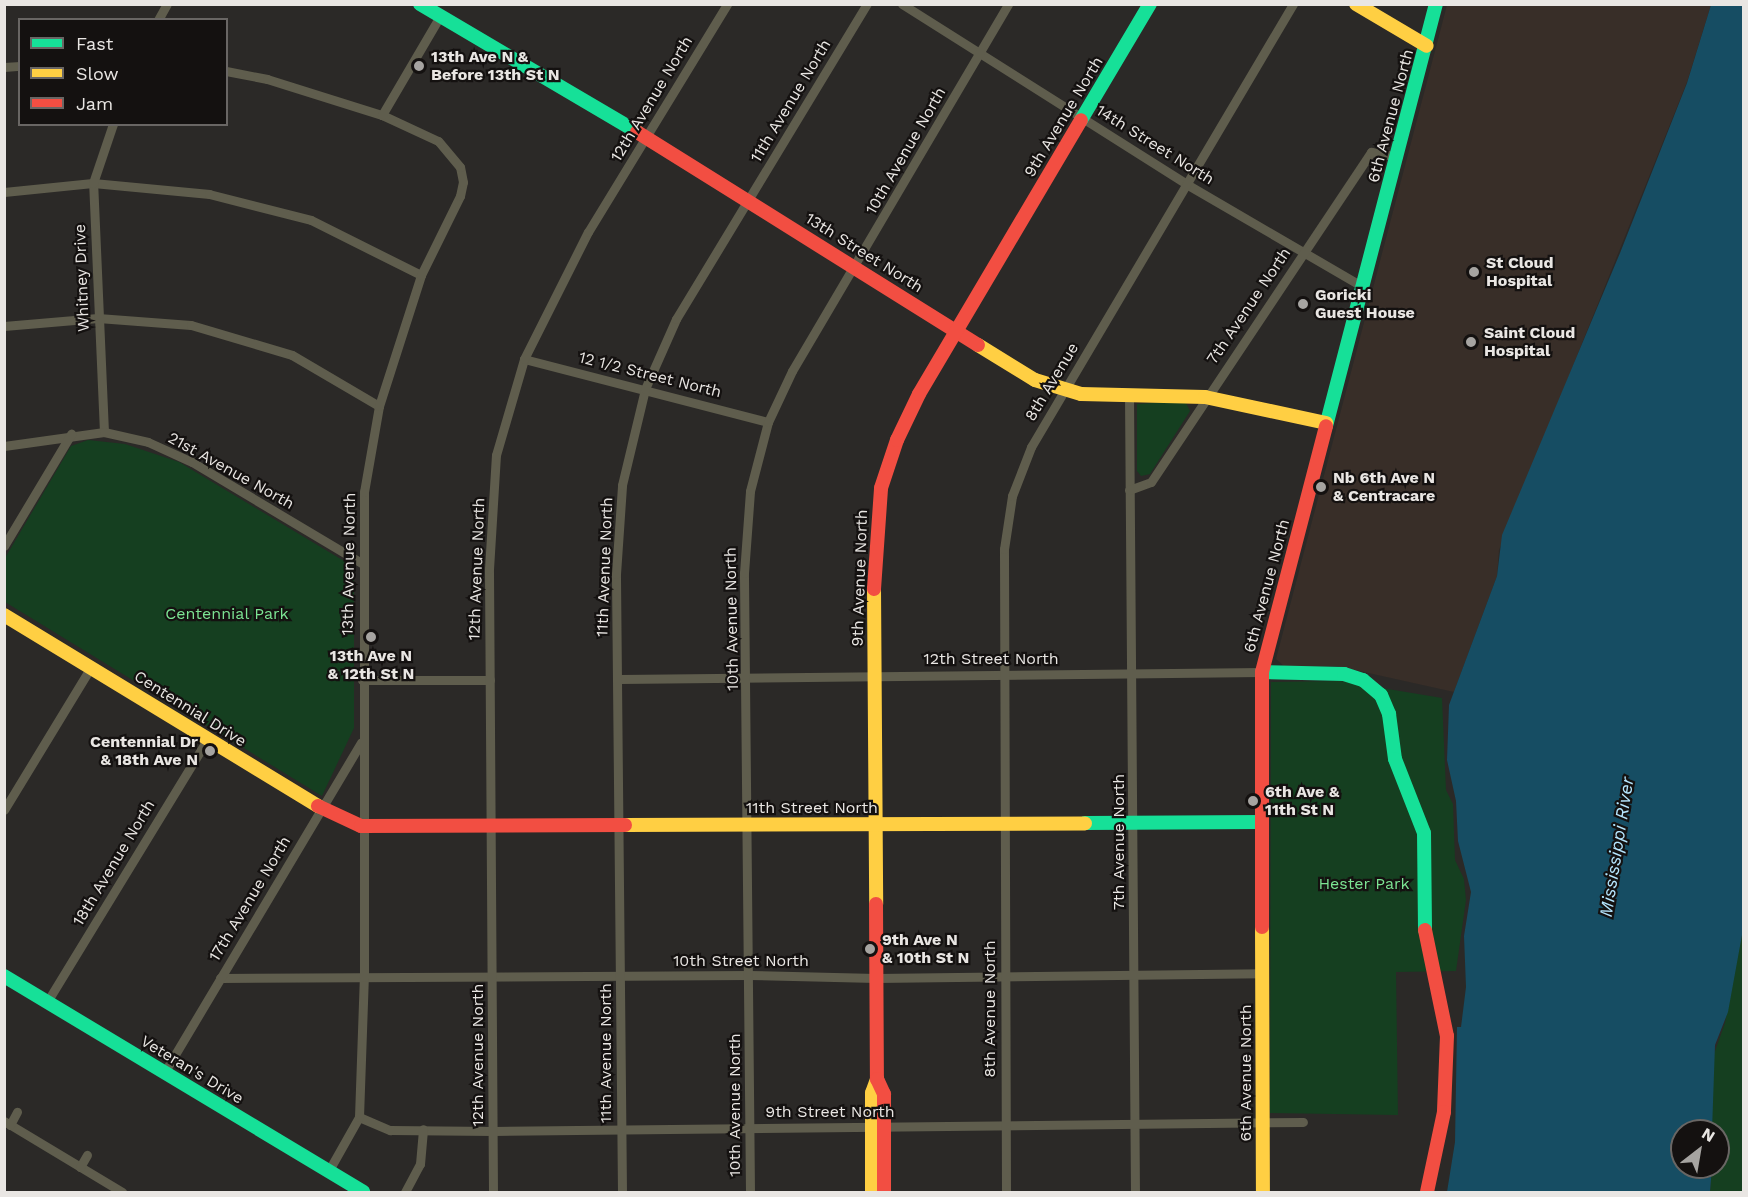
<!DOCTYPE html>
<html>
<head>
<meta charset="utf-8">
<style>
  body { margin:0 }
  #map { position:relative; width:1748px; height:1197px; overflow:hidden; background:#2b2927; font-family:"Work Sans",sans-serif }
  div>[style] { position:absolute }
  .built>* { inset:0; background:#382e28 }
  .green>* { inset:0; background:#153f20 }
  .water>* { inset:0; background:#164d63 }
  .street>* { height:9px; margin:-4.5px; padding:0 4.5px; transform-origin:4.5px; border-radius:4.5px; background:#5f5d4d }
  .fast>* { height:14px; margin:-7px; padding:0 7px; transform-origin:7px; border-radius:7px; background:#16e098 }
  .slow>* { height:14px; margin:-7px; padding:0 7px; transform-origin:7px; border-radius:7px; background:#ffcf43 }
  .jam>* { height:14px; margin:-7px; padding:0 7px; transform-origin:7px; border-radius:7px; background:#f24e42 }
  .dots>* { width:16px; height:16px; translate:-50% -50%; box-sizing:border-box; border:3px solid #141110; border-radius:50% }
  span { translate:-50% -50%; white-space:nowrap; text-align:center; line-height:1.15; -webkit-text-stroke:4.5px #141110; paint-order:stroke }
  .poi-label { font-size:16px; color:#e9e6e3; font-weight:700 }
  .left { translate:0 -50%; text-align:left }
  .right { translate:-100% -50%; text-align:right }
  .street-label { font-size:16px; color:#e9e6e3 }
  .park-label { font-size:16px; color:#7ce493 }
  .water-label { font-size:18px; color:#b6e7ff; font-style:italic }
  .frame { position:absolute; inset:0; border:6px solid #e9e6e3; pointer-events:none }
  .legend { position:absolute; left:18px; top:18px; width:210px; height:108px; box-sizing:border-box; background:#141110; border:2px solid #696664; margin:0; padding:8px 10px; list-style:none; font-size:18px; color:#e9e6e3 }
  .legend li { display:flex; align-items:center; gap:12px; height:30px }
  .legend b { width:30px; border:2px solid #696664 }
  .north { position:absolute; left:1670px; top:1119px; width:60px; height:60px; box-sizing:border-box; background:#141110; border:2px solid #696664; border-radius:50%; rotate:31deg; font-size:16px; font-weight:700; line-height:24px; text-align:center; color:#e9e6e3 }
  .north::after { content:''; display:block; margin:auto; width:21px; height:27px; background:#a6a4a1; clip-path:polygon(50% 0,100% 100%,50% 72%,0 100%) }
</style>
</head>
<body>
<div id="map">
  <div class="built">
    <i style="clip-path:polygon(1447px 5px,1711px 5px,1687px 82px,1499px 550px,1497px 576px,1454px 692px,1337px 666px,1285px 667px,1276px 659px)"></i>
  </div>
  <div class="green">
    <i style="clip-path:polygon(1185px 401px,1190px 411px,1150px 474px,1141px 476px,1137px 471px,1137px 404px)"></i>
    <i style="clip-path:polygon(88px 440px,125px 444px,179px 462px,354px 567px,354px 728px,322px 796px,5px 602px,5px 558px,71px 446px)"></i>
    <i style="clip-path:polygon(1340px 681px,1442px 698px,1446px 790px,1453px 804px,1455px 860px,1464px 879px,1466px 900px,1456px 971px,1396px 972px,1398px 1115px,1270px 1113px,1271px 682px)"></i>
    <i style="clip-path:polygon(1743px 924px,1743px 1192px,1710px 1192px,1712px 1167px,1718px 1167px,1718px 1131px,1712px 1131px,1711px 1119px,1714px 1054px,1725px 1023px)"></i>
  </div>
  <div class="water">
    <i style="clip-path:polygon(1711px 5px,1744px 5px,1744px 924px,1728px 1012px,1715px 1045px,1712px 1131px,1682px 1131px,1682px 1167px,1712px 1167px,1710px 1192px,1447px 1192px,1455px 1142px,1457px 1027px,1461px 1027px,1466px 987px,1464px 936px,1471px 892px,1458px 841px,1456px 801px,1447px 760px,1449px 705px,1497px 576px,1502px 535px,1620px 253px,1687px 83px)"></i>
  </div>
  <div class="street">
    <i style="left:902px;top:4px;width:338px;rotate:32.3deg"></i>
    <i style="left:1188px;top:185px;width:203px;rotate:30.2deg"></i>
    <i style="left:158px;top:20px;width:18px;rotate:-61deg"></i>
    <i style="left:4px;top:67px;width:16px;rotate:-4deg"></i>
    <i style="left:226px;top:71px;width:42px;rotate:11deg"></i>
    <i style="left:267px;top:79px;width:121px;rotate:17.4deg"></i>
    <i style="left:4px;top:192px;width:89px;rotate:-5.8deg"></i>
    <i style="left:93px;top:183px;width:117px;rotate:5.4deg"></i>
    <i style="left:209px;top:194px;width:105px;rotate:14.3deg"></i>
    <i style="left:311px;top:220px;width:123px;rotate:26.6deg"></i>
    <i style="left:4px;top:326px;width:94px;rotate:-4.9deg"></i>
    <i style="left:98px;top:318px;width:93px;rotate:4.3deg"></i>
    <i style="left:191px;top:325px;width:105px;rotate:16.5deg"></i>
    <i style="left:292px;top:355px;width:101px;rotate:30.4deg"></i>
    <i style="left:524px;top:359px;width:252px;rotate:14.5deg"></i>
    <i style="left:1129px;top:395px;width:797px;rotate:89.57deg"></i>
    <i style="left:104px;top:432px;width:249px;rotate:-92.5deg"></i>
    <i style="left:93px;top:183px;width:62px;rotate:-71.3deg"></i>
    <i style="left:4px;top:446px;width:101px;rotate:-8deg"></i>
    <i style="left:104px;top:432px;width:45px;rotate:12.8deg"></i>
    <i style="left:148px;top:442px;width:48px;rotate:24.4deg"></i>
    <i style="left:192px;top:462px;width:199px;rotate:30.8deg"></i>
    <i style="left:1129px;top:490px;width:23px;rotate:-20deg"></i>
    <i style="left:1151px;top:482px;width:397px;rotate:-56.3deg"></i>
    <i style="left:1371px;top:152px;width:27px;rotate:10deg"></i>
    <i style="left:4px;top:546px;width:131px;rotate:-59.1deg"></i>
    <i style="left:619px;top:679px;width:643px;rotate:-0.62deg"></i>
    <i style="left:362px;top:680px;width:128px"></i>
    <i style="left:4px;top:810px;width:167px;rotate:-58.7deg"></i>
    <i style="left:220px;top:978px;width:529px;rotate:-0.32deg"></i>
    <i style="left:749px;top:975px;width:127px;rotate:1.4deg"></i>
    <i style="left:876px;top:978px;width:386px;rotate:-0.7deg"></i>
    <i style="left:47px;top:1002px;width:307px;rotate:-58.6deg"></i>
    <i style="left:164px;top:1073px;width:385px;rotate:-59.2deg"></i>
    <i style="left:359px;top:1117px;width:34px;rotate:23deg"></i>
    <i style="left:390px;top:1130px;width:103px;rotate:0.6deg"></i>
    <i style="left:493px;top:1131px;width:810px;rotate:-0.64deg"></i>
    <i style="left:4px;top:1121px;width:138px;rotate:31deg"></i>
    <i style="left:10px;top:1125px;width:15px;rotate:-62deg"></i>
    <i style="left:80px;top:1167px;width:14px;rotate:-60deg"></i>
    <i style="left:328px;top:1172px;width:63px;rotate:-60.6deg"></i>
    <i style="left:359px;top:1117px;width:140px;rotate:-88deg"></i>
    <i style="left:364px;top:977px;width:485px;rotate:-90deg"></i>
    <i style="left:364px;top:492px;width:87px;rotate:-80.1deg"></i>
    <i style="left:379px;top:406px;width:138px;rotate:-72.2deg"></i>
    <i style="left:421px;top:275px;width:88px;rotate:-63.7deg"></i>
    <i style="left:460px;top:196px;width:14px;rotate:-78deg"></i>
    <i style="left:463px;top:182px;width:15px;rotate:-101deg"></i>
    <i style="left:460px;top:167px;width:34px;rotate:-130deg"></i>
    <i style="left:438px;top:141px;width:62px;rotate:-155.1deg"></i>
    <i style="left:382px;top:115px;width:115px;rotate:-59.6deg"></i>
    <i style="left:405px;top:1192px;width:32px;rotate:-62deg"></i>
    <i style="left:420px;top:1164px;width:35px;rotate:-85deg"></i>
    <i style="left:493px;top:1192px;width:623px;rotate:-90.37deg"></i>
    <i style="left:489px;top:569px;width:114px;rotate:-86.5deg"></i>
    <i style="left:496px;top:455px;width:100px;rotate:-73.7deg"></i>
    <i style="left:524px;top:359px;width:142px;rotate:-63.3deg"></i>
    <i style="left:588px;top:232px;width:267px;rotate:-58.6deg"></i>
    <i style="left:622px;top:1192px;width:618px;rotate:-90.56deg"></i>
    <i style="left:616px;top:574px;width:89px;rotate:-86.1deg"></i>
    <i style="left:622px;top:485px;width:99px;rotate:-76.5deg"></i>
    <i style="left:645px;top:389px;width:77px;rotate:-66.1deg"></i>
    <i style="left:676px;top:319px;width:368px;rotate:-58.8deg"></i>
    <i style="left:750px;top:1192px;width:619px;rotate:-90.56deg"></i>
    <i style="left:744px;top:573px;width:82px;rotate:-85.8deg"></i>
    <i style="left:750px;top:491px;width:71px;rotate:-75.4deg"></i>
    <i style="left:768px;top:422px;width:56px;rotate:-64.8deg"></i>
    <i style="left:792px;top:371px;width:426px;rotate:-59.5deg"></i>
    <i style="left:1006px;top:1192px;width:643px;rotate:-90.18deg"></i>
    <i style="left:1004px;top:549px;width:54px;rotate:-81.4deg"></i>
    <i style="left:1012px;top:496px;width:53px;rotate:-68.8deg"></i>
    <i style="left:1031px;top:447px;width:515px;rotate:-59.4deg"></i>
  </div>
  <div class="fast">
    <i style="left:420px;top:4px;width:252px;rotate:30.5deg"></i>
    <i style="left:1081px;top:120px;width:135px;rotate:-59.3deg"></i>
    <i style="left:1326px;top:426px;width:436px;rotate:-75.4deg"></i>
    <i style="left:1262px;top:672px;width:82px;rotate:1.4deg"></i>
    <i style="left:1344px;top:674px;width:20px;rotate:18deg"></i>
    <i style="left:1363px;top:680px;width:23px;rotate:40deg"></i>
    <i style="left:1381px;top:695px;width:21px;rotate:67deg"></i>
    <i style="left:1389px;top:714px;width:45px;rotate:82.4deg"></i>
    <i style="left:1395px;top:759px;width:79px;rotate:68.6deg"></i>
    <i style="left:1424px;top:833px;width:97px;rotate:89.4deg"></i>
    <i style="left:1085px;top:823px;width:177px;rotate:-0.3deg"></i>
    <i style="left:4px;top:976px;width:419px;rotate:31deg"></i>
  </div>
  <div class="slow">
    <i style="left:1356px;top:4px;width:82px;rotate:30.6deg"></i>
    <i style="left:978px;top:345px;width:67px;rotate:31.6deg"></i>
    <i style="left:1035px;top:380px;width:48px;rotate:16.9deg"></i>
    <i style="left:1081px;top:394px;width:124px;rotate:1.4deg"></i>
    <i style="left:1205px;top:397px;width:124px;rotate:12.1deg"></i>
    <i style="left:874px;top:589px;width:315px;rotate:89.6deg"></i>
    <i style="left:4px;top:615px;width:368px;rotate:31.3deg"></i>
    <i style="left:625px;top:825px;width:460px;rotate:-0.2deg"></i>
    <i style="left:1262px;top:927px;width:265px;rotate:89.8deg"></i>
    <i style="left:872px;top:1192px;width:99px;rotate:-90deg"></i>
    <i style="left:872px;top:1093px;width:15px;rotate:-70deg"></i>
  </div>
  <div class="jam">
    <i style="left:637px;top:132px;width:402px;rotate:32deg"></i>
    <i style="left:874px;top:589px;width:101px;rotate:-86deg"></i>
    <i style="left:881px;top:488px;width:51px;rotate:-71.6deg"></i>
    <i style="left:897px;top:440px;width:51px;rotate:-64.4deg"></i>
    <i style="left:919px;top:394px;width:318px;rotate:-59.4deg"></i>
    <i style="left:318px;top:806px;width:47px;rotate:24.9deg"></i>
    <i style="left:361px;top:826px;width:264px;rotate:-0.2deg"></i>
    <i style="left:876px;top:904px;width:175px;rotate:89.7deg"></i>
    <i style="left:877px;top:1079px;width:17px;rotate:65deg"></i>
    <i style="left:884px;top:1094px;width:98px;rotate:90deg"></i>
    <i style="left:1262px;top:927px;width:255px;rotate:-90deg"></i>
    <i style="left:1262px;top:672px;width:254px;rotate:-75.4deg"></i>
    <i style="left:1425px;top:930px;width:108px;rotate:78.3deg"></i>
    <i style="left:1447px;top:1036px;width:76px;rotate:92.3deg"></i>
    <i style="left:1444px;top:1112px;width:82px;rotate:102deg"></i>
  </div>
  <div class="dots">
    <i style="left:419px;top:66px;background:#a6a4a1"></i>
    <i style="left:1474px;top:272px;background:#a6a4a1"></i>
    <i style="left:1303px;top:304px;background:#a6a4a1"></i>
    <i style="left:1471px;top:342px;background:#a6a4a1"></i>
    <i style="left:1321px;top:487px;background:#a6a4a1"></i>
    <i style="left:371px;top:637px;background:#a6a4a1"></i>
    <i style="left:210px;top:751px;background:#a6a4a1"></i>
    <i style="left:1253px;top:801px;background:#a6a4a1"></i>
    <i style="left:870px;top:949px;background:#a6a4a1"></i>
  </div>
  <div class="poi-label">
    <span class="left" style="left:431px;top:66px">13th Ave N &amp;<br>Before 13th St N</span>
    <span class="left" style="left:1486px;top:272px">St Cloud<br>Hospital</span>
    <span class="left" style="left:1315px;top:304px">Goricki<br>Guest House</span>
    <span class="left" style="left:1484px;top:342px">Saint Cloud<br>Hospital</span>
    <span class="left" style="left:1333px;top:487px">Nb 6th Ave N<br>&amp; Centracare</span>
    <span style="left:371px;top:665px">13th Ave N<br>&amp; 12th St N</span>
    <span class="right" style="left:198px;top:751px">Centennial Dr<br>&amp; 18th Ave N</span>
    <span class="left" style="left:1265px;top:801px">6th Ave &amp;<br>11th St N</span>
    <span class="left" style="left:882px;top:949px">9th Ave N<br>&amp; 10th St N</span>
  </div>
  <div class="street-label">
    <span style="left:652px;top:99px;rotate:-59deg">12th Avenue North</span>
    <span style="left:791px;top:101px;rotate:-59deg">11th Avenue North</span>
    <span style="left:1391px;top:116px;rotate:-75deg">6th Avenue North</span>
    <span style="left:1064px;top:117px;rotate:-59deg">9th Avenue North</span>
    <span style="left:1155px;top:145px;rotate:32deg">14th Street North</span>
    <span style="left:906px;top:151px;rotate:-60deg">10th Avenue North</span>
    <span style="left:864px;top:253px;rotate:32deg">13th Street North</span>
    <span style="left:82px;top:278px;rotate:-92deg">Whitney Drive</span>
    <span style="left:1249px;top:306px;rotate:-56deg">7th Avenue North</span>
    <span style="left:650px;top:375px;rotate:14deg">12 1/2 Street North</span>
    <span style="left:1052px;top:382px;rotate:-59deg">8th Avenue</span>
    <span style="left:231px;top:471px;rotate:29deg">21st Avenue North</span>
    <span style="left:349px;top:564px;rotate:-89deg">13th Avenue North</span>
    <span style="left:605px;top:567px;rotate:-88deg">11th Avenue North</span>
    <span style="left:477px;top:569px;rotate:-88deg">12th Avenue North</span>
    <span style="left:860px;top:578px;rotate:-88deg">9th Avenue North</span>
    <span style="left:1267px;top:586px;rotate:-75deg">6th Avenue North</span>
    <span style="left:732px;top:619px;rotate:-91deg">10th Avenue North</span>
    <span style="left:991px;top:659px">12th Street North</span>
    <span style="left:190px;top:709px;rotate:32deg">Centennial Drive</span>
    <span style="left:812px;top:808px">11th Street North</span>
    <span style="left:1119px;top:842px;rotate:-90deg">7th Avenue North</span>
    <span style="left:114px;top:863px;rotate:-59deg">18th Avenue North</span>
    <span style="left:250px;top:899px;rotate:-59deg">17th Avenue North</span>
    <span style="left:741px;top:961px">10th Street North</span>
    <span style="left:990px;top:1009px;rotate:-90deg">8th Avenue North</span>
    <span style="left:606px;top:1053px;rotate:-90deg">11th Avenue North</span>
    <span style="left:478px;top:1055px;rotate:-90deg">12th Avenue North</span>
    <span style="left:192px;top:1070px;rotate:31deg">Veteran's Drive</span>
    <span style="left:1246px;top:1073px;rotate:-90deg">6th Avenue North</span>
    <span style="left:735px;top:1105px;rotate:-90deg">10th Avenue North</span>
    <span style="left:830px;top:1112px">9th Street North</span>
  </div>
  <div class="park-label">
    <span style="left:227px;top:614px">Centennial Park</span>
    <span style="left:1364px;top:884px">Hester Park</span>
  </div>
  <div class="water-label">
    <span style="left:1617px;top:847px;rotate:-81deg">Mississippi River</span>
  </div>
  <div class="frame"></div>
  <ul class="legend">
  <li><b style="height:8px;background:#16e098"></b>Fast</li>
  <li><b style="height:8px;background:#ffcf43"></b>Slow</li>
  <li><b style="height:8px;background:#f24e42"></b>Jam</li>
  </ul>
  <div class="north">N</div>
</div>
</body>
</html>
